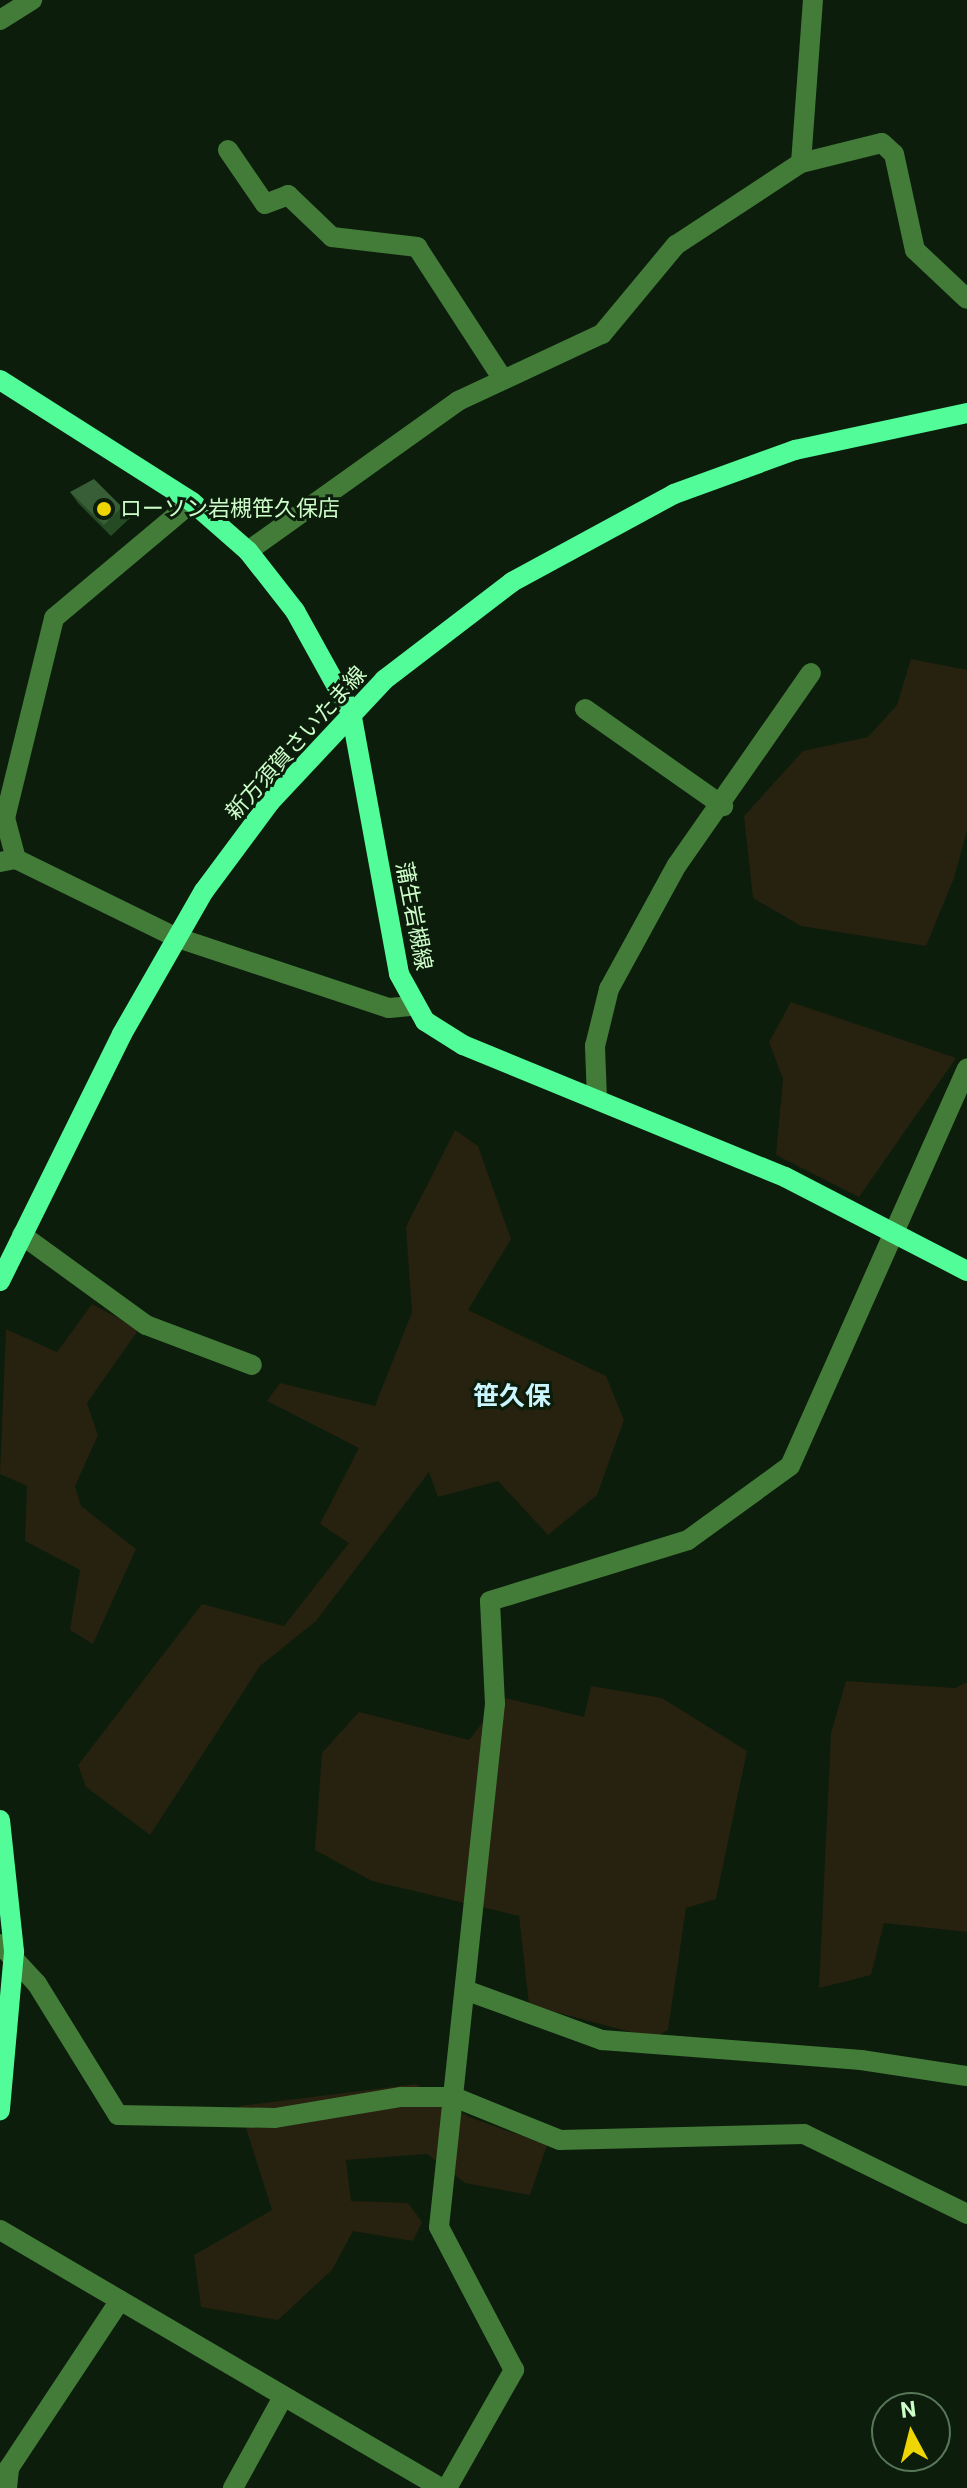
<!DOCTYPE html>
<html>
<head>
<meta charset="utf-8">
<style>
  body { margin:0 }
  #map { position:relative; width:967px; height:2488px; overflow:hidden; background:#0c1d0c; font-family:Roboto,"Noto Sans JP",sans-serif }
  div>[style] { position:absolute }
  .green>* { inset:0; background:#27210f }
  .minor>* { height:20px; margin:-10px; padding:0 10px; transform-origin:10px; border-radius:10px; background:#437b38 }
  .major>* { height:20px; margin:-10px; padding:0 10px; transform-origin:10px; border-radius:10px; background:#52fc99 }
  .wall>* { inset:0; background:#254b24 }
  .building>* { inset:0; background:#375e36 }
  .dots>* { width:22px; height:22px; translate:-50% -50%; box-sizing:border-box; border:4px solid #0c1d0c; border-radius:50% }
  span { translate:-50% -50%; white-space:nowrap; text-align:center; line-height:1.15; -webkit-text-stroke:6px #0c1d0c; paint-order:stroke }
  .poi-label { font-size:22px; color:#cdfec9 }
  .left { translate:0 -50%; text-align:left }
  .street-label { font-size:22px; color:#cdfec9 }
  .quarter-label { font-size:26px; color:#cbf6fe; font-weight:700 }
  .north { position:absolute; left:871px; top:2392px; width:80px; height:80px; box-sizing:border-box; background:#0c1d0c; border:2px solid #597758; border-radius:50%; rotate:353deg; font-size:22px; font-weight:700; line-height:32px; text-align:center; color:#cdfec9 }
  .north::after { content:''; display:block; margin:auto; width:28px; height:36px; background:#eed504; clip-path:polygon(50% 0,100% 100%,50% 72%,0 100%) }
</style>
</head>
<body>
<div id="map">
  <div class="green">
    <i style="clip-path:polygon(911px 659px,967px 670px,967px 831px,954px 878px,926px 946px,801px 926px,753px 898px,744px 816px,803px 751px,868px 737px,897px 705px)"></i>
    <i style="clip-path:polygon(791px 1002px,956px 1058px,859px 1197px,776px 1155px,783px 1079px,769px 1042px)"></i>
    <i style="clip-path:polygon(455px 1130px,478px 1146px,511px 1239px,468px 1310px,606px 1376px,624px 1420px,597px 1495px,548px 1535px,498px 1481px,438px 1497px,429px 1472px,316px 1621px,260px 1666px,150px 1835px,86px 1787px,78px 1765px,202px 1604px,284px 1626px,349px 1543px,320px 1524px,359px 1448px,267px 1401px,280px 1383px,375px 1406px,412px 1312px,406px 1227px)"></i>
    <i style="clip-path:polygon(92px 1304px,139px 1329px,87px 1403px,98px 1435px,75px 1486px,81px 1506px,136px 1549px,93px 1644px,70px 1630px,80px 1570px,25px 1541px,27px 1486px,0 1474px,6px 1329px,57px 1352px)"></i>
    <i style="clip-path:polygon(846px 1681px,955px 1688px,967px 1682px,967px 1932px,884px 1923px,871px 1975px,819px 1988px,831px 1733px)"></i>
    <i style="clip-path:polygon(591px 1686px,662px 1698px,747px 1751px,716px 1899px,686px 1908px,668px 2030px,653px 2038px,529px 2005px,519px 1916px,372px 1881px,315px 1850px,322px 1753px,359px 1712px,469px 1740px,502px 1697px,584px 1717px)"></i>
    <i style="clip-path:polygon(416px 2084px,469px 2117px,547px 2145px,530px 2195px,465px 2183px,427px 2154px,346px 2160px,351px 2201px,408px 2203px,422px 2222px,413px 2241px,353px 2231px,332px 2270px,278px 2320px,201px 2307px,194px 2255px,272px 2210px,239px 2106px)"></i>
  </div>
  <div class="minor">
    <i style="left:0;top:20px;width:38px;rotate:-32deg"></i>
    <i style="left:228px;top:150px;width:65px;rotate:55.6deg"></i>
    <i style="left:265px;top:204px;width:25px;rotate:-21deg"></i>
    <i style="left:288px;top:195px;width:61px;rotate:43.7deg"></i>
    <i style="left:332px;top:237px;width:86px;rotate:6.7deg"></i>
    <i style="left:417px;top:247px;width:156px;rotate:57deg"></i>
    <i style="left:801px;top:163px;width:163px;rotate:-85.8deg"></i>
    <i style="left:248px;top:551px;width:258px;rotate:-35.5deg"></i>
    <i style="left:458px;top:401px;width:159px;rotate:-25deg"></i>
    <i style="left:602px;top:334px;width:116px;rotate:-50.3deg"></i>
    <i style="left:676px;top:245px;width:149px;rotate:-33.3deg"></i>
    <i style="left:801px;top:163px;width:83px;rotate:-13.9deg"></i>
    <i style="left:882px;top:143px;width:16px;rotate:43deg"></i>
    <i style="left:894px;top:154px;width:98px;rotate:77.7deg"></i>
    <i style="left:915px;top:250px;width:71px;rotate:43.3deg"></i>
    <i style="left:585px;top:709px;width:169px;rotate:35.1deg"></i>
    <i style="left:16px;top:859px;width:42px;rotate:-105deg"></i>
    <i style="left:5px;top:818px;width:206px;rotate:-76.2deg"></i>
    <i style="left:54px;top:618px;width:180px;rotate:-40deg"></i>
    <i style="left:0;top:862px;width:16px;rotate:-11deg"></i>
    <i style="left:16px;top:859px;width:177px;rotate:26.1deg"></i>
    <i style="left:175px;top:937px;width:225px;rotate:18.4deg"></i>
    <i style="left:389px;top:1008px;width:24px;rotate:-5deg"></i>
    <i style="left:597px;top:1099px;width:53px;rotate:-92.2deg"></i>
    <i style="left:595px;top:1046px;width:59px;rotate:-76.2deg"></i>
    <i style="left:609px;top:989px;width:141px;rotate:-61.3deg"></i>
    <i style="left:677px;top:865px;width:234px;rotate:-55.1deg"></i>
    <i style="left:22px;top:1235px;width:153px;rotate:36deg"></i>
    <i style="left:146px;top:1325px;width:113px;rotate:20.7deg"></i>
    <i style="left:0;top:1944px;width:54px;rotate:47.2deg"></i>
    <i style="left:37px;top:1984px;width:154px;rotate:58.3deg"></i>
    <i style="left:118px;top:2115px;width:157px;rotate:1.1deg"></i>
    <i style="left:275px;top:2118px;width:128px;rotate:-9.5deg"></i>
    <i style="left:401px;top:2097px;width:53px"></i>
    <i style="left:454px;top:2097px;width:114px;rotate:22.1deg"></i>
    <i style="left:560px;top:2140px;width:244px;rotate:-1.4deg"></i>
    <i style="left:804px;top:2134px;width:182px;rotate:26.1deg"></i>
    <i style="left:465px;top:1990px;width:146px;rotate:20.1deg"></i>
    <i style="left:602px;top:2040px;width:260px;rotate:4.4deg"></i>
    <i style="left:861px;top:2060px;width:107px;rotate:8.6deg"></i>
    <i style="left:0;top:2230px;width:511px;rotate:30.33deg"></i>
    <i style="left:7px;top:2488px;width:20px;rotate:-84deg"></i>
    <i style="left:9px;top:2468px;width:201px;rotate:-56.5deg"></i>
    <i style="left:233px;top:2488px;width:104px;rotate:-61.2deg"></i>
    <i style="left:447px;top:2488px;width:136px;rotate:-60.4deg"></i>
    <i style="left:514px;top:2370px;width:161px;rotate:-117.7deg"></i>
    <i style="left:439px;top:2227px;width:526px;rotate:-83.89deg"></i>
    <i style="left:495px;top:1704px;width:103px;rotate:-92.8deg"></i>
    <i style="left:490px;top:1601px;width:207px;rotate:-17.1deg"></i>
    <i style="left:688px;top:1540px;width:126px;rotate:-36deg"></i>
    <i style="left:790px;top:1466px;width:435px;rotate:-66deg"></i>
  </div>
  <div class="major">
    <i style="left:0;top:380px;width:227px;rotate:32.4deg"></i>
    <i style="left:192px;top:502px;width:74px;rotate:41.2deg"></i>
    <i style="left:248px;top:551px;width:76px;rotate:51.9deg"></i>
    <i style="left:295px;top:611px;width:115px;rotate:61deg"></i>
    <i style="left:351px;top:712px;width:266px;rotate:79.6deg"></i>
    <i style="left:399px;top:974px;width:54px;rotate:61deg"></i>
    <i style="left:425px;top:1021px;width:45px;rotate:32.3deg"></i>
    <i style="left:463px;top:1045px;width:348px;rotate:22.3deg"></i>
    <i style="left:785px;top:1177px;width:205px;rotate:27.3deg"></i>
    <i style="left:0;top:1281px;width:275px;rotate:-63.7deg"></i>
    <i style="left:122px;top:1034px;width:165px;rotate:-60.2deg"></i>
    <i style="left:204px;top:891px;width:111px;rotate:-53.4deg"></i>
    <i style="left:270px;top:802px;width:167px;rotate:-46.9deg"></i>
    <i style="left:384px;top:680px;width:161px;rotate:-37.4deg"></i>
    <i style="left:512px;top:582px;width:184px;rotate:-28.5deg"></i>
    <i style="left:674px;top:494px;width:129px;rotate:-20deg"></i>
    <i style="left:795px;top:450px;width:176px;rotate:-12.1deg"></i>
    <i style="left:0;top:1820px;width:133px;rotate:83.9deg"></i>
    <i style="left:14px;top:1952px;width:159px;rotate:95.1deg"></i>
  </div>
  <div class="wall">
    <i style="clip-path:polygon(70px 492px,122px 507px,130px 518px,111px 536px,78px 503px)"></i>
  </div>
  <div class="building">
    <i style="clip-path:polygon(94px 479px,122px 507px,104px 525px,70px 492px)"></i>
  </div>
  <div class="dots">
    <i style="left:104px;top:509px;background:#eed504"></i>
  </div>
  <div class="poi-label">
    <span class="left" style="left:120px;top:509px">ローソン岩槻笹久保店</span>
  </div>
  <div class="street-label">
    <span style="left:296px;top:743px;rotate:-48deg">新方須賀さいたま線</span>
    <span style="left:414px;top:916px;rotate:79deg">蒲生岩槻線</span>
  </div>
  <div class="quarter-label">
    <span style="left:512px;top:1397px">笹久保</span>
  </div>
  <div class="north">N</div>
</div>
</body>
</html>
